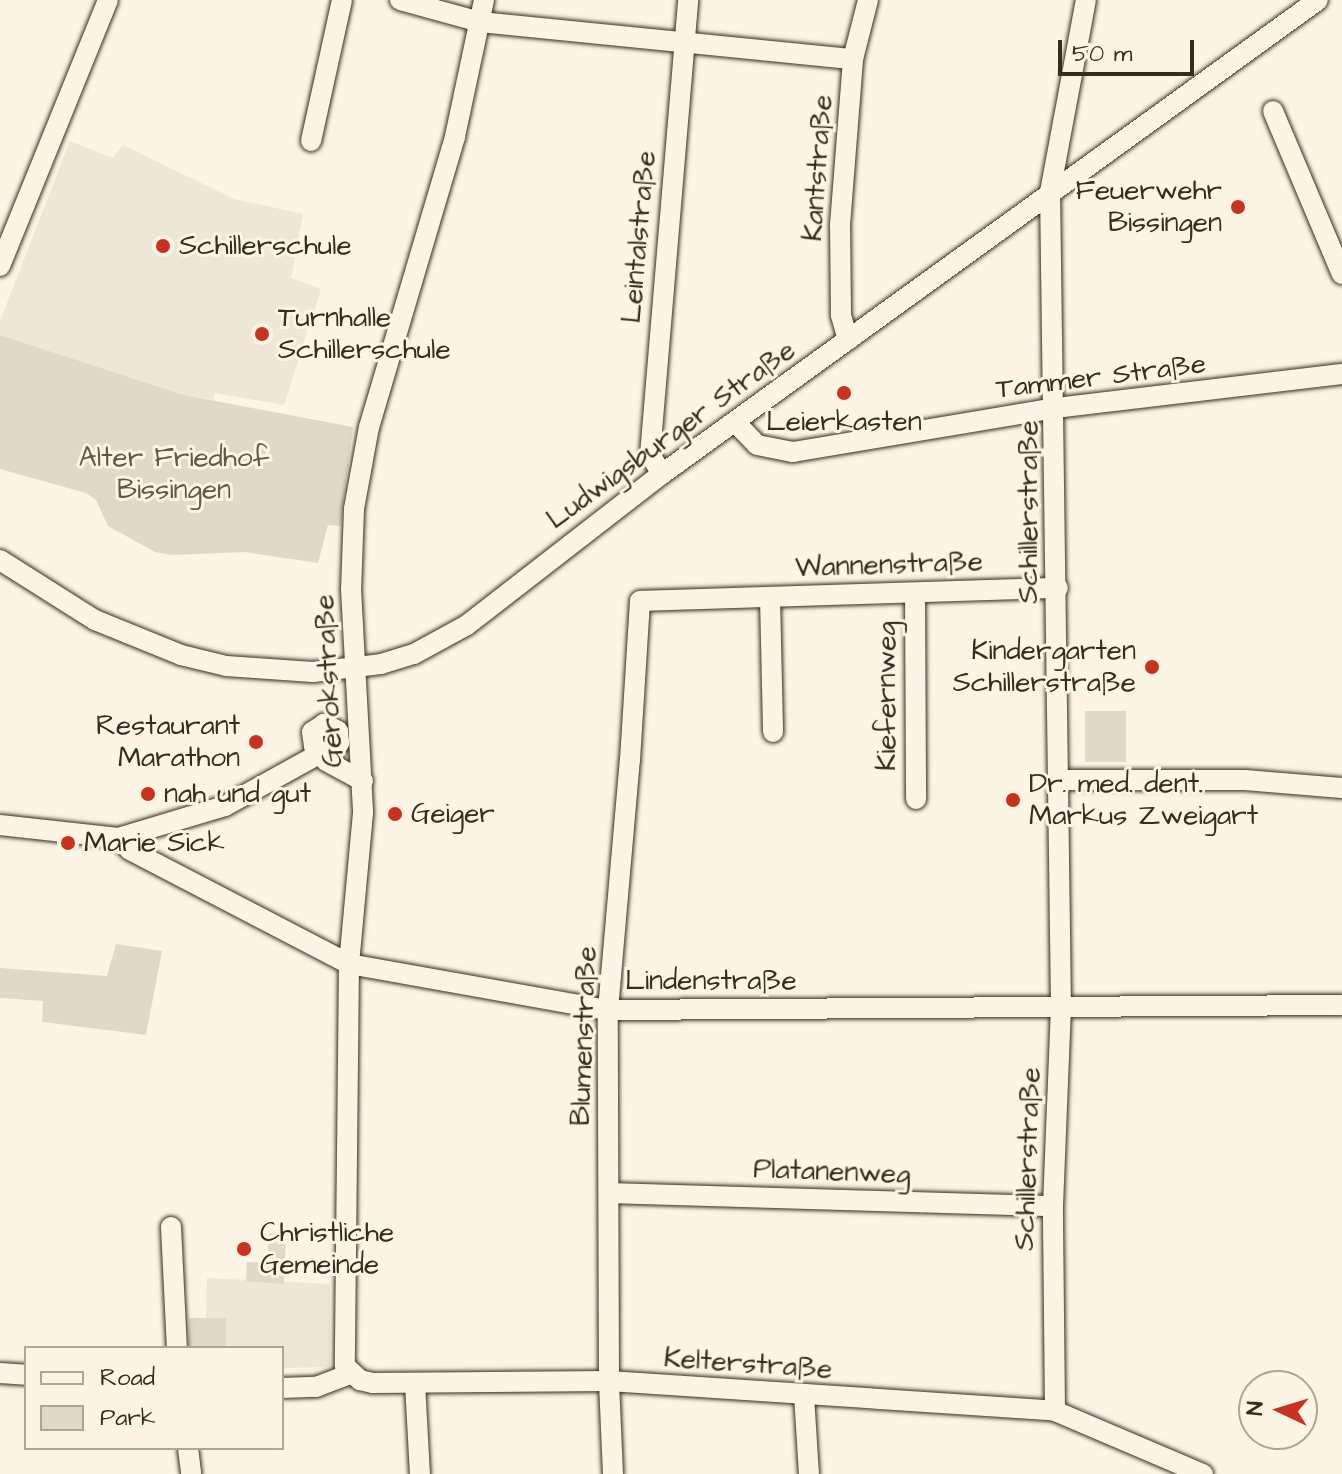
<!DOCTYPE html>
<html>
<head>
<meta charset="utf-8">
<style>
  body { margin:0 }
  #map { position:relative; width:1342px; height:1474px; overflow:hidden; background:#fcf5e5; font-family:"Architects Daughter",sans-serif }
  div>[style] { position:absolute }
  .built>* { inset:0; background:#eee6d6 }
  .green>* { inset:0; background:#e0d8c8; transform-origin:0 0 }
  .roads { filter:drop-shadow(0 0 2px #3b2a1e) drop-shadow(0 0 2px #3b2a1e) }
  .minor>* { height:20px; margin:-10px; padding:0 10px; transform-origin:10px; border-radius:10px; background:#fcf5e5 }
  .dots>* { width:22px; height:22px; translate:-50% -50%; box-sizing:border-box; border:4px solid #fcf5e5; border-radius:50% }
  span { translate:-50% -50%; white-space:nowrap; text-align:center; line-height:1.15; -webkit-text-stroke:6px #fcf5e5; paint-order:stroke }
  .street-label { font-size:28px; color:#3b2a1e }
  .poi-label { font-size:28px; color:#3b2a1e }
  .right { translate:-100% -50%; text-align:right }
  .left { translate:0 -50%; text-align:left }
  .park-label { font-size:28px; color:#645648 }
  .legend { position:absolute; left:24px; top:1346px; width:260px; height:104px; box-sizing:border-box; background:#fcf5e5; border:2px solid #afa495; margin:0; padding:10px 14px; list-style:none; font-size:24px; color:#3b2a1e }
  .legend li { display:flex; align-items:center; gap:16px; height:40px }
  .legend b { width:40px; border:2px solid #afa495 }
  .north { position:absolute; left:1238px; top:1370px; width:80px; height:80px; box-sizing:border-box; background:#fcf5e5; border:2px solid #afa495; border-radius:50%; rotate:274deg; font-size:22px; font-weight:700; line-height:32px; text-align:center; color:#3b2a1e }
  .north::after { content:''; display:block; margin:auto; width:28px; height:36px; background:#c8321e; clip-path:polygon(50% 0,100% 100%,50% 72%,0 100%) }
  .scale { position:absolute; left:1058px; top:40px; width:136px; height:36px; box-sizing:border-box; border:4px solid #3b2a1e; border-top:0; padding-left:10px; font-size:24px; line-height:28px; white-space:nowrap; color:#3b2a1e; -webkit-text-stroke:6px #fcf5e5; paint-order:stroke }
</style>
</head>
<body>
<div id="map">
  <div class="built">
    <i style="clip-path:polygon(70px 141px,113px 158px,123px 145px,234px 199px,303px 214px,291px 278px,321px 289px,284px 405px,215px 393px,213px 400px,184px 395px,0 335px,0 321px)"></i>
    <i style="clip-path:polygon(207px 1278px,330px 1284px,330px 1367px,282px 1368px,282px 1348px,226px 1348px,226px 1318px,206px 1318px)"></i>
  </div>
  <div class="green">
    <i style="clip-path:polygon(0 335px,184px 395px,353px 427px,340px 526px,328px 525px,318px 563px,244px 552px,172px 555px,155px 552px,108px 526px,96px 500px,86px 493px,0 469px)"></i>
    <i style="left:1085px;top:711px;width:41px;height:51px"></i>
    <i style="clip-path:polygon(116px 944px,162px 951px,146px 1035px,42px 1022px,43px 1001px,0 998px,0 968px,107px 976px)"></i>
    <i style="clip-path:polygon(269px 1233px,286px 1234px,284px 1284px,246px 1281px,247px 1262px,267px 1263px)"></i>
    <i style="left:189px;top:1318px;width:37px;height:30px"></i>
  </div>
  <div class="roads">
    <div class="minor">
      <i style="left:400px;top:0;width:83px;rotate:15.4deg"></i>
      <i style="left:480px;top:22px;width:375px;rotate:5.7deg"></i>
      <i style="left:484px;top:0;width:140px;rotate:102deg"></i>
      <i style="left:455px;top:137px;width:302px;rotate:106.5deg"></i>
      <i style="left:369px;top:427px;width:83px;rotate:100.4deg"></i>
      <i style="left:354px;top:509px;width:80px;rotate:92.1deg"></i>
      <i style="left:351px;top:589px;width:224px;rotate:86.9deg"></i>
      <i style="left:363px;top:813px;width:152px;rotate:95.3deg"></i>
      <i style="left:349px;top:964px;width:402px;rotate:90.6deg"></i>
      <i style="left:345px;top:1366px;width:21px;rotate:43deg"></i>
      <i style="left:360px;top:1380px;width:13px;rotate:13deg"></i>
      <i style="left:373px;top:1383px;width:236px;rotate:-0.5deg"></i>
      <i style="left:609px;top:1381px;width:447px;rotate:3.8deg"></i>
      <i style="left:1055px;top:1411px;width:161px;rotate:23.1deg"></i>
      <i style="left:1273px;top:111px;width:177px;rotate:67.1deg"></i>
      <i style="left:311px;top:141px;width:144px;rotate:-77.6deg"></i>
      <i style="left:0;top:266px;width:287px;rotate:-67.9deg"></i>
      <i style="left:848px;top:340px;width:26px;rotate:-106deg"></i>
      <i style="left:841px;top:315px;width:90px;rotate:-90.6deg"></i>
      <i style="left:840px;top:225px;width:167px;rotate:-85.5deg"></i>
      <i style="left:853px;top:59px;width:61px;rotate:-75.7deg"></i>
      <i style="left:736px;top:423px;width:30px;rotate:46deg"></i>
      <i style="left:757px;top:445px;width:37px;rotate:11deg"></i>
      <i style="left:793px;top:452px;width:267px;rotate:-9.5deg"></i>
      <i style="left:1056px;top:408px;width:288px;rotate:-6.8deg"></i>
      <i style="left:662px;top:474px;width:22px;rotate:-122deg"></i>
      <i style="left:650px;top:455px;width:457px;rotate:-85.2deg"></i>
      <i style="left:0;top:560px;width:112px;rotate:32.3deg"></i>
      <i style="left:95px;top:620px;width:93px;rotate:22.1deg"></i>
      <i style="left:181px;top:655px;width:46px;rotate:13.7deg"></i>
      <i style="left:226px;top:666px;width:87px;rotate:3.9deg"></i>
      <i style="left:313px;top:672px;width:68px;rotate:-6.7deg"></i>
      <i style="left:381px;top:664px;width:34px;rotate:-17deg"></i>
      <i style="left:414px;top:654px;width:60px;rotate:-28.7deg"></i>
      <i style="left:467px;top:625px;width:247px;rotate:-37.8deg"></i>
      <i style="left:662px;top:474px;width:809px;rotate:-35.85deg"></i>
      <i style="left:915px;top:593px;width:206px;rotate:89.7deg"></i>
      <i style="left:770px;top:597px;width:135px;rotate:88.7deg"></i>
      <i style="left:1059px;top:780px;width:186px"></i>
      <i style="left:1245px;top:780px;width:97px;rotate:4.7deg"></i>
      <i style="left:0;top:825px;width:119px;rotate:6.3deg"></i>
      <i style="left:118px;top:838px;width:112px;rotate:-16.7deg"></i>
      <i style="left:225px;top:806px;width:110px;rotate:-28.9deg"></i>
      <i style="left:321px;top:753px;width:13px;rotate:-13deg"></i>
      <i style="left:334px;top:750px;width:9px;rotate:-54deg"></i>
      <i style="left:339px;top:743px;width:12px;rotate:-95deg"></i>
      <i style="left:338px;top:731px;width:16px;rotate:-153deg"></i>
      <i style="left:324px;top:724px;width:14px;rotate:146deg"></i>
      <i style="left:312px;top:732px;width:14px;rotate:82deg"></i>
      <i style="left:314px;top:746px;width:10px;rotate:45deg"></i>
      <i style="left:321px;top:753px;width:9px;rotate:58deg"></i>
      <i style="left:326px;top:761px;width:42px;rotate:28.4deg"></i>
      <i style="left:118px;top:838px;width:17px;rotate:45deg"></i>
      <i style="left:130px;top:850px;width:247px;rotate:27.5deg"></i>
      <i style="left:349px;top:964px;width:263px;rotate:10.1deg"></i>
      <i style="left:608px;top:1010px;width:734px;rotate:-0.39deg"></i>
      <i style="left:609px;top:1193px;width:444px;rotate:1.7deg"></i>
      <i style="left:171px;top:1227px;width:121px;rotate:87.2deg"></i>
      <i style="left:0;top:1373px;width:26px;rotate:4deg"></i>
      <i style="left:415px;top:1383px;width:91px;rotate:86.9deg"></i>
      <i style="left:282px;top:1388px;width:34px;rotate:-2deg"></i>
      <i style="left:316px;top:1387px;width:36px;rotate:-21deg"></i>
      <i style="left:804px;top:1395px;width:79px;rotate:86.4deg"></i>
      <i style="left:1055px;top:1411px;width:205px;rotate:-90.6deg"></i>
      <i style="left:1053px;top:1206px;width:199px;rotate:-87.7deg"></i>
      <i style="left:1061px;top:1007px;width:815px;rotate:-90.77deg"></i>
      <i style="left:1050px;top:192px;width:195px;rotate:-79.4deg"></i>
      <i style="left:188px;top:1448px;width:26px;rotate:83deg"></i>
      <i style="left:613px;top:1474px;width:93px;rotate:-92.5deg"></i>
      <i style="left:609px;top:1381px;width:371px;rotate:-90.2deg"></i>
      <i style="left:608px;top:1010px;width:251px;rotate:-85deg"></i>
      <i style="left:630px;top:760px;width:159px;rotate:-86.4deg"></i>
      <i style="left:640px;top:601px;width:418px;rotate:-1.8deg"></i>
    </div>
  </div>
  <div class="dots">
    <i style="left:1238px;top:207px;background:#c8321e"></i>
    <i style="left:163px;top:246px;background:#c8321e"></i>
    <i style="left:262px;top:334px;background:#c8321e"></i>
    <i style="left:844px;top:393px;background:#c8321e"></i>
    <i style="left:1152px;top:667px;background:#c8321e"></i>
    <i style="left:256px;top:742px;background:#c8321e"></i>
    <i style="left:148px;top:794px;background:#c8321e"></i>
    <i style="left:1013px;top:800px;background:#c8321e"></i>
    <i style="left:395px;top:814px;background:#c8321e"></i>
    <i style="left:68px;top:843px;background:#c8321e"></i>
    <i style="left:244px;top:1249px;background:#c8321e"></i>
  </div>
  <div class="street-label">
    <span style="left:818px;top:168px;rotate:-86deg">Kantstraße</span>
    <span style="left:639px;top:237px;rotate:-85deg">Leintalstraße</span>
    <span style="left:1101px;top:377px;rotate:-7deg">Tammer Straße</span>
    <span style="left:671px;top:435px;rotate:-36deg">Ludwigsburger Straße</span>
    <span style="left:1029px;top:512px;rotate:-90deg">Schillerstraße</span>
    <span style="left:889px;top:565px;rotate:-2deg">Wannenstraße</span>
    <span style="left:329px;top:681px;rotate:-93deg">Gerokstraße</span>
    <span style="left:887px;top:696px;rotate:-90deg">Kiefernweg</span>
    <span style="left:711px;top:981px">Lindenstraße</span>
    <span style="left:584px;top:1036px;rotate:-88deg">Blumenstraße</span>
    <span style="left:1028px;top:1159px;rotate:-88deg">Schillerstraße</span>
    <span style="left:832px;top:1172px;rotate:2deg">Platanenweg</span>
    <span style="left:748px;top:1364px;rotate:4deg">Kelterstraße</span>
  </div>
  <div class="poi-label">
    <span class="right" style="left:1222px;top:207px">Feuerwehr<br>Bissingen</span>
    <span class="left" style="left:179px;top:246px">Schillerschule</span>
    <span class="left" style="left:278px;top:334px">Turnhalle<br>Schillerschule</span>
    <span style="left:844px;top:422px">Leierkasten</span>
    <span class="right" style="left:1136px;top:667px">Kindergarten<br>Schillerstraße</span>
    <span class="right" style="left:240px;top:742px">Restaurant<br>Marathon</span>
    <span class="left" style="left:1029px;top:800px">Dr. med. dent.<br>Markus Zweigart</span>
    <span class="left" style="left:164px;top:794px">nah und gut</span>
    <span class="left" style="left:411px;top:814px">Geiger</span>
    <span class="left" style="left:84px;top:843px">Marie Sick</span>
    <span class="left" style="left:260px;top:1249px">Christliche<br>Gemeinde</span>
  </div>
  <div class="park-label">
    <span style="left:174px;top:474px">Alter Friedhof<br>Bissingen</span>
  </div>
  <ul class="legend">
  <li><b style="height:10px;background:#fcf5e5"></b>Road</li>
  <li><b style="height:22px;background:#e0d8c8"></b>Park</li>
  </ul>
  <div class="north">N</div>
  <div class="scale">50 m</div>
</div>
</body>
</html>
